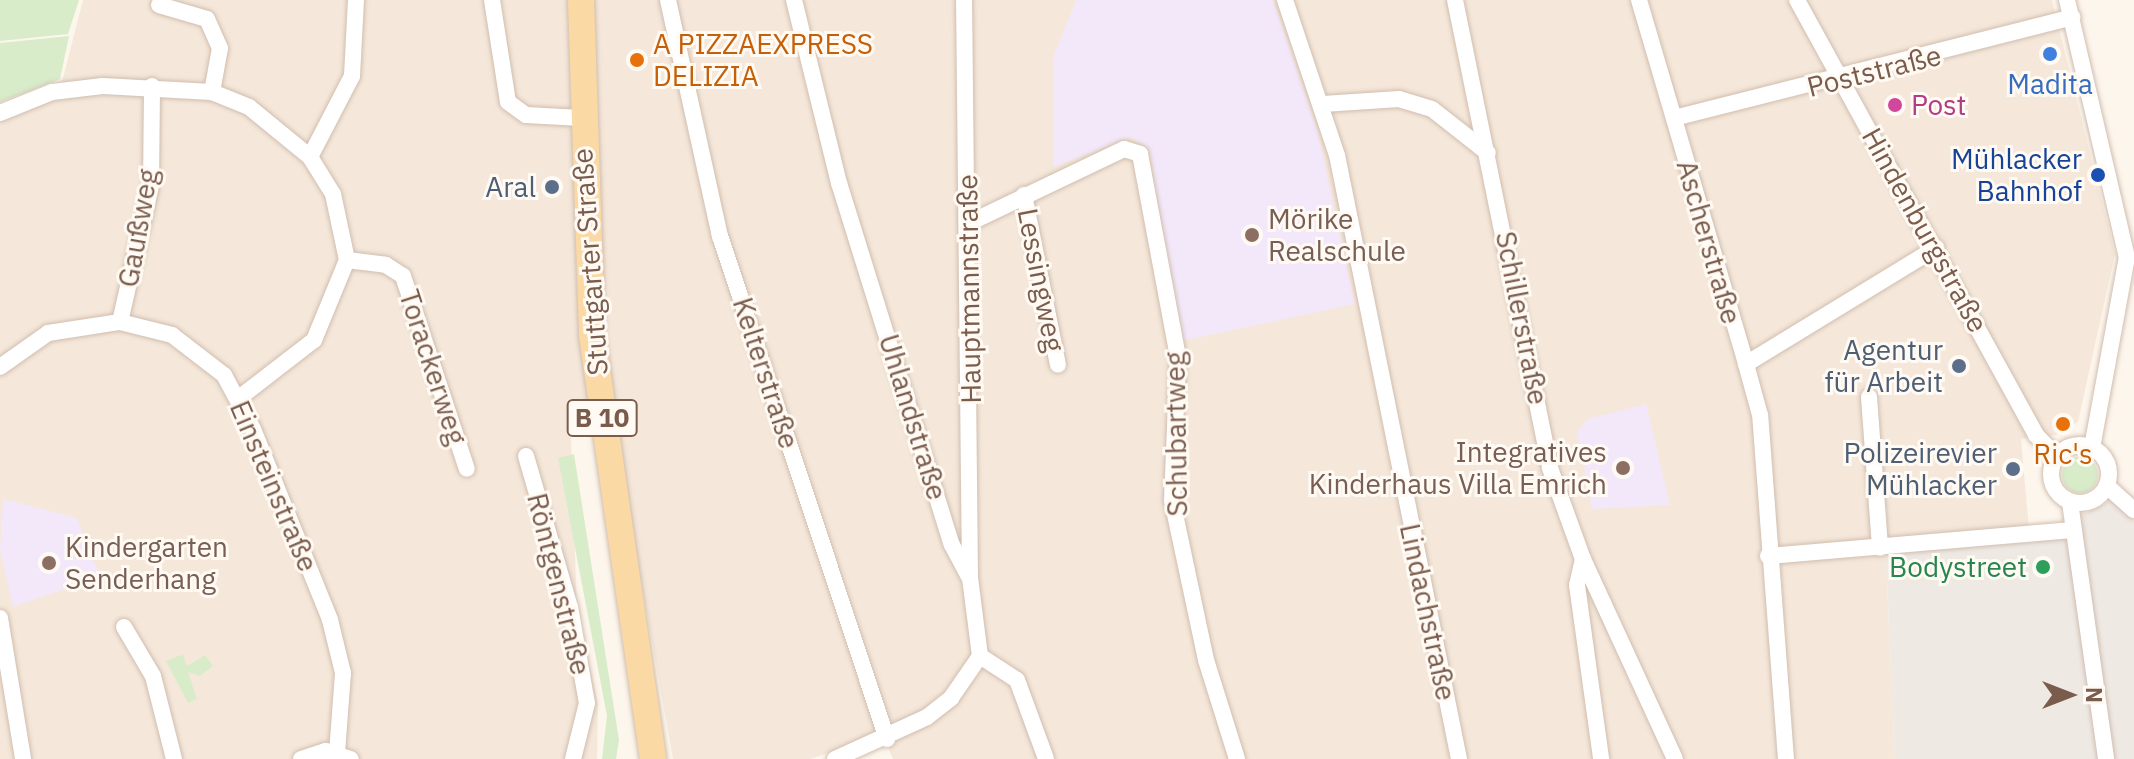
<!DOCTYPE html>
<html>
<head>
<meta charset="utf-8">
<style>
  body { margin:0 }
  #map { position:relative; width:2134px; height:759px; overflow:hidden; background:#fdf6ec; font-family:"IBM Plex Sans",sans-serif }
  div>[style] { position:absolute }
  .residential>* { inset:0; background:#f5e8da }
  .industrial>* { inset:0; background:#efe9e4 }
  .education>* { inset:0; background:#f3e8fa }
  .green>* { inset:0; background:#d8ecc9 }
  .round { border-radius:50% }
  .roads { filter:drop-shadow(0 0 2px #d1beb0) drop-shadow(0 0 2px #d1beb0) }
  .street>* { height:16px; margin:-8px; padding:0 8px; transform-origin:8px; border-radius:8px; background:#fff }
  .street>.ring { margin:-8px; padding:0; box-sizing:content-box; background:none; border:16px solid #fff; border-radius:50% }
  .primary>* { height:26px; margin:-13px; padding:0 13px; transform-origin:13px; border-radius:13px; background:#fbd9a5 }
  .dots>* { width:22px; height:22px; translate:-50% -50%; box-sizing:border-box; border:4px solid #fffaf3; border-radius:50% }
  span { translate:-50% -50%; white-space:nowrap; text-align:center; line-height:1.15; -webkit-text-stroke:6px #fffaf3; paint-order:stroke }
  .shield-label span { padding:2px 6px; background:#fffaf3; border:2px solid; border-radius:6px; -webkit-text-stroke-width:0 }
  .shield-label { font-size:26px; color:#7a5c4d; font-weight:700 }
  .food-label { font-size:28px; color:#c56008 }
  .left { translate:0 -50%; text-align:left }
  .street-label { font-size:28px; color:#7a5c4d }
  .shop-label { font-size:28px; color:#366cbe }
  .hotel-label { font-size:28px; color:#b23c85 }
  .transit-label { font-size:28px; color:#164399 }
  .right { translate:-100% -50%; text-align:right }
  .service-label { font-size:28px; color:#4e5e75 }
  .education-label { font-size:28px; color:#785e54 }
  .leisure-label { font-size:28px; color:#27864d }
  .north { position:absolute; left:2030px; top:655px; width:80px; height:80px; -webkit-text-stroke:6px #fffaf3; paint-order:stroke; rotate:90deg; font-size:22px; font-weight:700; line-height:32px; text-align:center; color:#7a5c4d }
  .north::after { content:''; display:block; margin:auto; width:28px; height:36px; background:#7a5c4d; clip-path:polygon(50% 0,100% 100%,50% 72%,0 100%) }
</style>
</head>
<body>
<div id="map">
  <div class="residential">
    <i style="clip-path:polygon(83px 0,2052px 0,2115px 254px,2078px 422px,2056px 435px,2021px 439px,2029px 529px,1885px 536px,1895px 759px,893px 759px,883px 735px,810px 759px,673px 759px,617px 446px,601px 279px,609px 400px,570px 410px,577px 609px,598px 704px,597px 759px,0 759px,0 110px,62px 82px)"></i>
  </div>
  <div class="industrial">
    <i style="clip-path:polygon(2111px 501px,2134px 521px,2134px 759px,1895px 759px,1885px 536px,2053px 528px)"></i>
  </div>
  <div class="education">
    <i style="clip-path:polygon(1076px 0,1273px 0,1318px 132px,1355px 304px,1181px 341px,1149px 149px,1130px 137px,1053px 167px,1053px 58px)"></i>
    <i style="clip-path:polygon(1646px 404px,1670px 505px,1592px 509px,1577px 432px,1588px 419px)"></i>
    <i style="clip-path:polygon(3px 499px,77px 518px,100px 577px,13px 607px,0 550px)"></i>
  </div>
  <div class="green">
    <i style="clip-path:polygon(0 0,79px 0,68px 34px,0 41px)"></i>
    <i style="clip-path:polygon(69px 36px,60px 79px,0 102px,0 43px)"></i>
    <i style="clip-path:polygon(574px 454px,619px 740px,616px 759px,602px 759px,607px 716px,558px 458px)"></i>
    <i class="round" style="left:2062px;top:457px;width:36px;height:36px"></i>
    <i style="clip-path:polygon(183px 654px,187px 666px,205px 655px,213px 666px,200px 676px,188px 672px,197px 699px,188px 703px,166px 661px)"></i>
  </div>
  <div class="roads">
    <div class="street">
      <i style="left:492px;top:0;width:103px;rotate:81.1deg"></i>
      <i style="left:508px;top:102px;width:22px;rotate:36deg"></i>
      <i style="left:526px;top:115px;width:55px;rotate:3.1deg"></i>
      <i style="left:668px;top:0;width:242px;rotate:77.6deg"></i>
      <i style="left:720px;top:236px;width:530px;rotate:71.63deg"></i>
      <i style="left:794px;top:0;width:188px;rotate:76.2deg"></i>
      <i style="left:839px;top:183px;width:379px;rotate:72.7deg"></i>
      <i style="left:952px;top:545px;width:36px;rotate:62deg"></i>
      <i style="left:1285px;top:0;width:163px;rotate:71.5deg"></i>
      <i style="left:1337px;top:155px;width:616px;rotate:78.58deg"></i>
      <i style="left:1455px;top:0;width:478px;rotate:78.5deg"></i>
      <i style="left:1550px;top:468px;width:97px;rotate:70.1deg"></i>
      <i style="left:1583px;top:559px;width:220px;rotate:65.3deg"></i>
      <i style="left:1639px;top:0;width:379px;rotate:73.6deg"></i>
      <i style="left:1797px;top:0;width:496px;rotate:61.2deg"></i>
      <i style="left:2036px;top:435px;width:30px;rotate:46deg"></i>
      <i style="left:2067px;top:0;width:264px;rotate:76.9deg"></i>
      <i style="left:2127px;top:257px;width:194px;rotate:100.4deg"></i>
      <i style="left:159px;top:5px;width:50px;rotate:16.3deg"></i>
      <i style="left:207px;top:19px;width:32px;rotate:66deg"></i>
      <i style="left:220px;top:48px;width:45px;rotate:100.3deg"></i>
      <i style="left:1323px;top:104px;width:76px;rotate:-3.8deg"></i>
      <i style="left:1399px;top:99px;width:34px;rotate:17deg"></i>
      <i style="left:1432px;top:109px;width:71px;rotate:38.2deg"></i>
      <i style="left:0;top:113px;width:56px;rotate:-22deg"></i>
      <i style="left:52px;top:92px;width:51px;rotate:-6.7deg"></i>
      <i style="left:103px;top:86px;width:109px;rotate:3.2deg"></i>
      <i style="left:212px;top:92px;width:40px;rotate:22deg"></i>
      <i style="left:249px;top:107px;width:79px;rotate:39.3deg"></i>
      <i style="left:310px;top:157px;width:44px;rotate:58.1deg"></i>
      <i style="left:333px;top:194px;width:67px;rotate:78deg"></i>
      <i style="left:347px;top:260px;width:87px;rotate:112.4deg"></i>
      <i style="left:314px;top:340px;width:95px;rotate:142.3deg"></i>
      <i style="left:1674px;top:118px;width:411px;rotate:-14.2deg"></i>
      <i style="left:310px;top:157px;width:91px;rotate:-62.6deg"></i>
      <i style="left:352px;top:76px;width:76px;rotate:-87deg"></i>
      <i style="left:1024px;top:195px;width:173px;rotate:78.7deg"></i>
      <i style="left:967px;top:224px;width:174px;rotate:-25.5deg"></i>
      <i style="left:1124px;top:149px;width:17px;rotate:17deg"></i>
      <i style="left:1140px;top:154px;width:207px;rotate:79.4deg"></i>
      <i style="left:1178px;top:357px;width:143px;rotate:92.4deg"></i>
      <i style="left:1172px;top:500px;width:164px;rotate:78deg"></i>
      <i style="left:1206px;top:660px;width:104px;rotate:72.6deg"></i>
      <i style="left:347px;top:260px;width:39px;rotate:7deg"></i>
      <i style="left:386px;top:265px;width:20px;rotate:33deg"></i>
      <i style="left:403px;top:276px;width:203px;rotate:71.7deg"></i>
      <i style="left:120px;top:322px;width:140px;rotate:-77.2deg"></i>
      <i style="left:151px;top:185px;width:99px;rotate:-89.4deg"></i>
      <i style="left:0;top:367px;width:59px;rotate:-35.3deg"></i>
      <i style="left:48px;top:333px;width:73px;rotate:-8.7deg"></i>
      <i style="left:120px;top:322px;width:54px;rotate:14deg"></i>
      <i style="left:172px;top:335px;width:66px;rotate:37.6deg"></i>
      <i style="left:224px;top:375px;width:61px;rotate:61.8deg"></i>
      <i style="left:253px;top:429px;width:206px;rotate:68deg"></i>
      <i style="left:330px;top:620px;width:55px;rotate:76.2deg"></i>
      <i style="left:343px;top:673px;width:80px;rotate:94.3deg"></i>
      <i style="left:1869px;top:397px;width:151px;rotate:85.8deg"></i>
      <i class="ring" style="left:2051px;top:445px;width:42px;height:42px"></i>
      <i style="left:526px;top:456px;width:157px;rotate:73.8deg"></i>
      <i style="left:570px;top:607px;width:97px;rotate:80deg"></i>
      <i style="left:587px;top:703px;width:58px;rotate:104deg"></i>
      <i style="left:2107px;top:486px;width:36px;rotate:42deg"></i>
      <i style="left:2070px;top:502px;width:260px;rotate:82deg"></i>
      <i style="left:1768px;top:556px;width:306px;rotate:-4.9deg"></i>
      <i style="left:1583px;top:559px;width:27px;rotate:103deg"></i>
      <i style="left:1577px;top:585px;width:176px;rotate:82.1deg"></i>
      <i style="left:0;top:618px;width:143px;rotate:80.7deg"></i>
      <i style="left:124px;top:627px;width:57px;rotate:59.4deg"></i>
      <i style="left:153px;top:676px;width:86px;rotate:75.8deg"></i>
      <i style="left:980px;top:656px;width:44px;rotate:33deg"></i>
      <i style="left:1017px;top:680px;width:84px;rotate:69.8deg"></i>
      <i style="left:301px;top:759px;width:26px;rotate:-18deg"></i>
      <i style="left:326px;top:751px;width:26px;rotate:18deg"></i>
      <i style="left:835px;top:759px;width:101px;rotate:-24.5deg"></i>
      <i style="left:927px;top:717px;width:31px;rotate:-38deg"></i>
      <i style="left:951px;top:698px;width:51px;rotate:-55.4deg"></i>
      <i style="left:980px;top:656px;width:79px;rotate:-97.3deg"></i>
      <i style="left:970px;top:578px;width:578px;rotate:-90.59deg"></i>
      <i style="left:1786px;top:759px;width:345px;rotate:-94.3deg"></i>
      <i style="left:1760px;top:415px;width:53px;rotate:-105.4deg"></i>
      <i style="left:1746px;top:364px;width:223px;rotate:-31.4deg"></i>
    </div>
    <div class="primary">
      <i style="left:581px;top:0;width:335px;rotate:88.1deg"></i>
      <i style="left:592px;top:335px;width:428px;rotate:81.8deg"></i>
    </div>
  </div>
  <div class="dots">
    <i style="left:2050px;top:54px;background:#3f7fe0"></i>
    <i style="left:637px;top:60px;background:#e8710a"></i>
    <i style="left:1895px;top:105px;background:#d1479c"></i>
    <i style="left:2098px;top:175px;background:#1a4fb4"></i>
    <i style="left:552px;top:187px;background:#5c6f8a"></i>
    <i style="left:1252px;top:235px;background:#8d6e63"></i>
    <i style="left:1959px;top:366px;background:#5c6f8a"></i>
    <i style="left:2063px;top:424px;background:#e8710a"></i>
    <i style="left:1623px;top:468px;background:#8d6e63"></i>
    <i style="left:2013px;top:469px;background:#5c6f8a"></i>
    <i style="left:49px;top:563px;background:#8d6e63"></i>
    <i style="left:2043px;top:567px;background:#2e9e5b"></i>
  </div>
  <div class="shield-label">
    <span style="left:602px;top:418px">B 10</span>
  </div>
  <div class="food-label">
    <span class="left" style="left:653px;top:60px">A PIZZAEXPRESS<br>DELIZIA</span>
    <span style="left:2063px;top:454px">Ric's</span>
  </div>
  <div class="street-label">
    <span style="left:1874px;top:71px;rotate:-14deg">Poststraße</span>
    <span style="left:138px;top:228px;rotate:-80deg">Gaußweg</span>
    <span style="left:1925px;top:230px;rotate:61deg">Hindenburgstraße</span>
    <span style="left:1709px;top:242px;rotate:74deg">Ascherstraße</span>
    <span style="left:590px;top:262px;rotate:-94deg">Stuttgarter Straße</span>
    <span style="left:1041px;top:280px;rotate:79deg">Lessingweg</span>
    <span style="left:969px;top:289px;rotate:-91deg">Hauptmannstraße</span>
    <span style="left:1522px;top:318px;rotate:79deg">Schillerstraße</span>
    <span style="left:433px;top:367px;rotate:72deg">Torackerweg</span>
    <span style="left:766px;top:373px;rotate:72deg">Kelterstraße</span>
    <span style="left:913px;top:417px;rotate:73deg">Uhlandstraße</span>
    <span style="left:1176px;top:434px;rotate:-91deg">Schubartweg</span>
    <span style="left:274px;top:486px;rotate:67deg">Einsteinstraße</span>
    <span style="left:559px;top:584px;rotate:76deg">Röntgenstraße</span>
    <span style="left:1428px;top:612px;rotate:78deg">Lindachstraße</span>
  </div>
  <div class="shop-label">
    <span style="left:2050px;top:84px">Madita</span>
  </div>
  <div class="hotel-label">
    <span class="left" style="left:1911px;top:105px">Post</span>
  </div>
  <div class="transit-label">
    <span class="right" style="left:2082px;top:175px">Mühlacker<br>Bahnhof</span>
  </div>
  <div class="service-label">
    <span class="right" style="left:536px;top:187px">Aral</span>
    <span class="right" style="left:1943px;top:366px">Agentur<br>für Arbeit</span>
    <span class="right" style="left:1997px;top:469px">Polizeirevier<br>Mühlacker</span>
  </div>
  <div class="education-label">
    <span class="left" style="left:1268px;top:235px">Mörike<br>Realschule</span>
    <span class="right" style="left:1607px;top:468px">Integratives<br>Kinderhaus Villa Emrich</span>
    <span class="left" style="left:65px;top:563px">Kindergarten<br>Senderhang</span>
  </div>
  <div class="leisure-label">
    <span class="right" style="left:2027px;top:567px">Bodystreet</span>
  </div>
  <div class="north">N</div>
</div>
</body>
</html>
